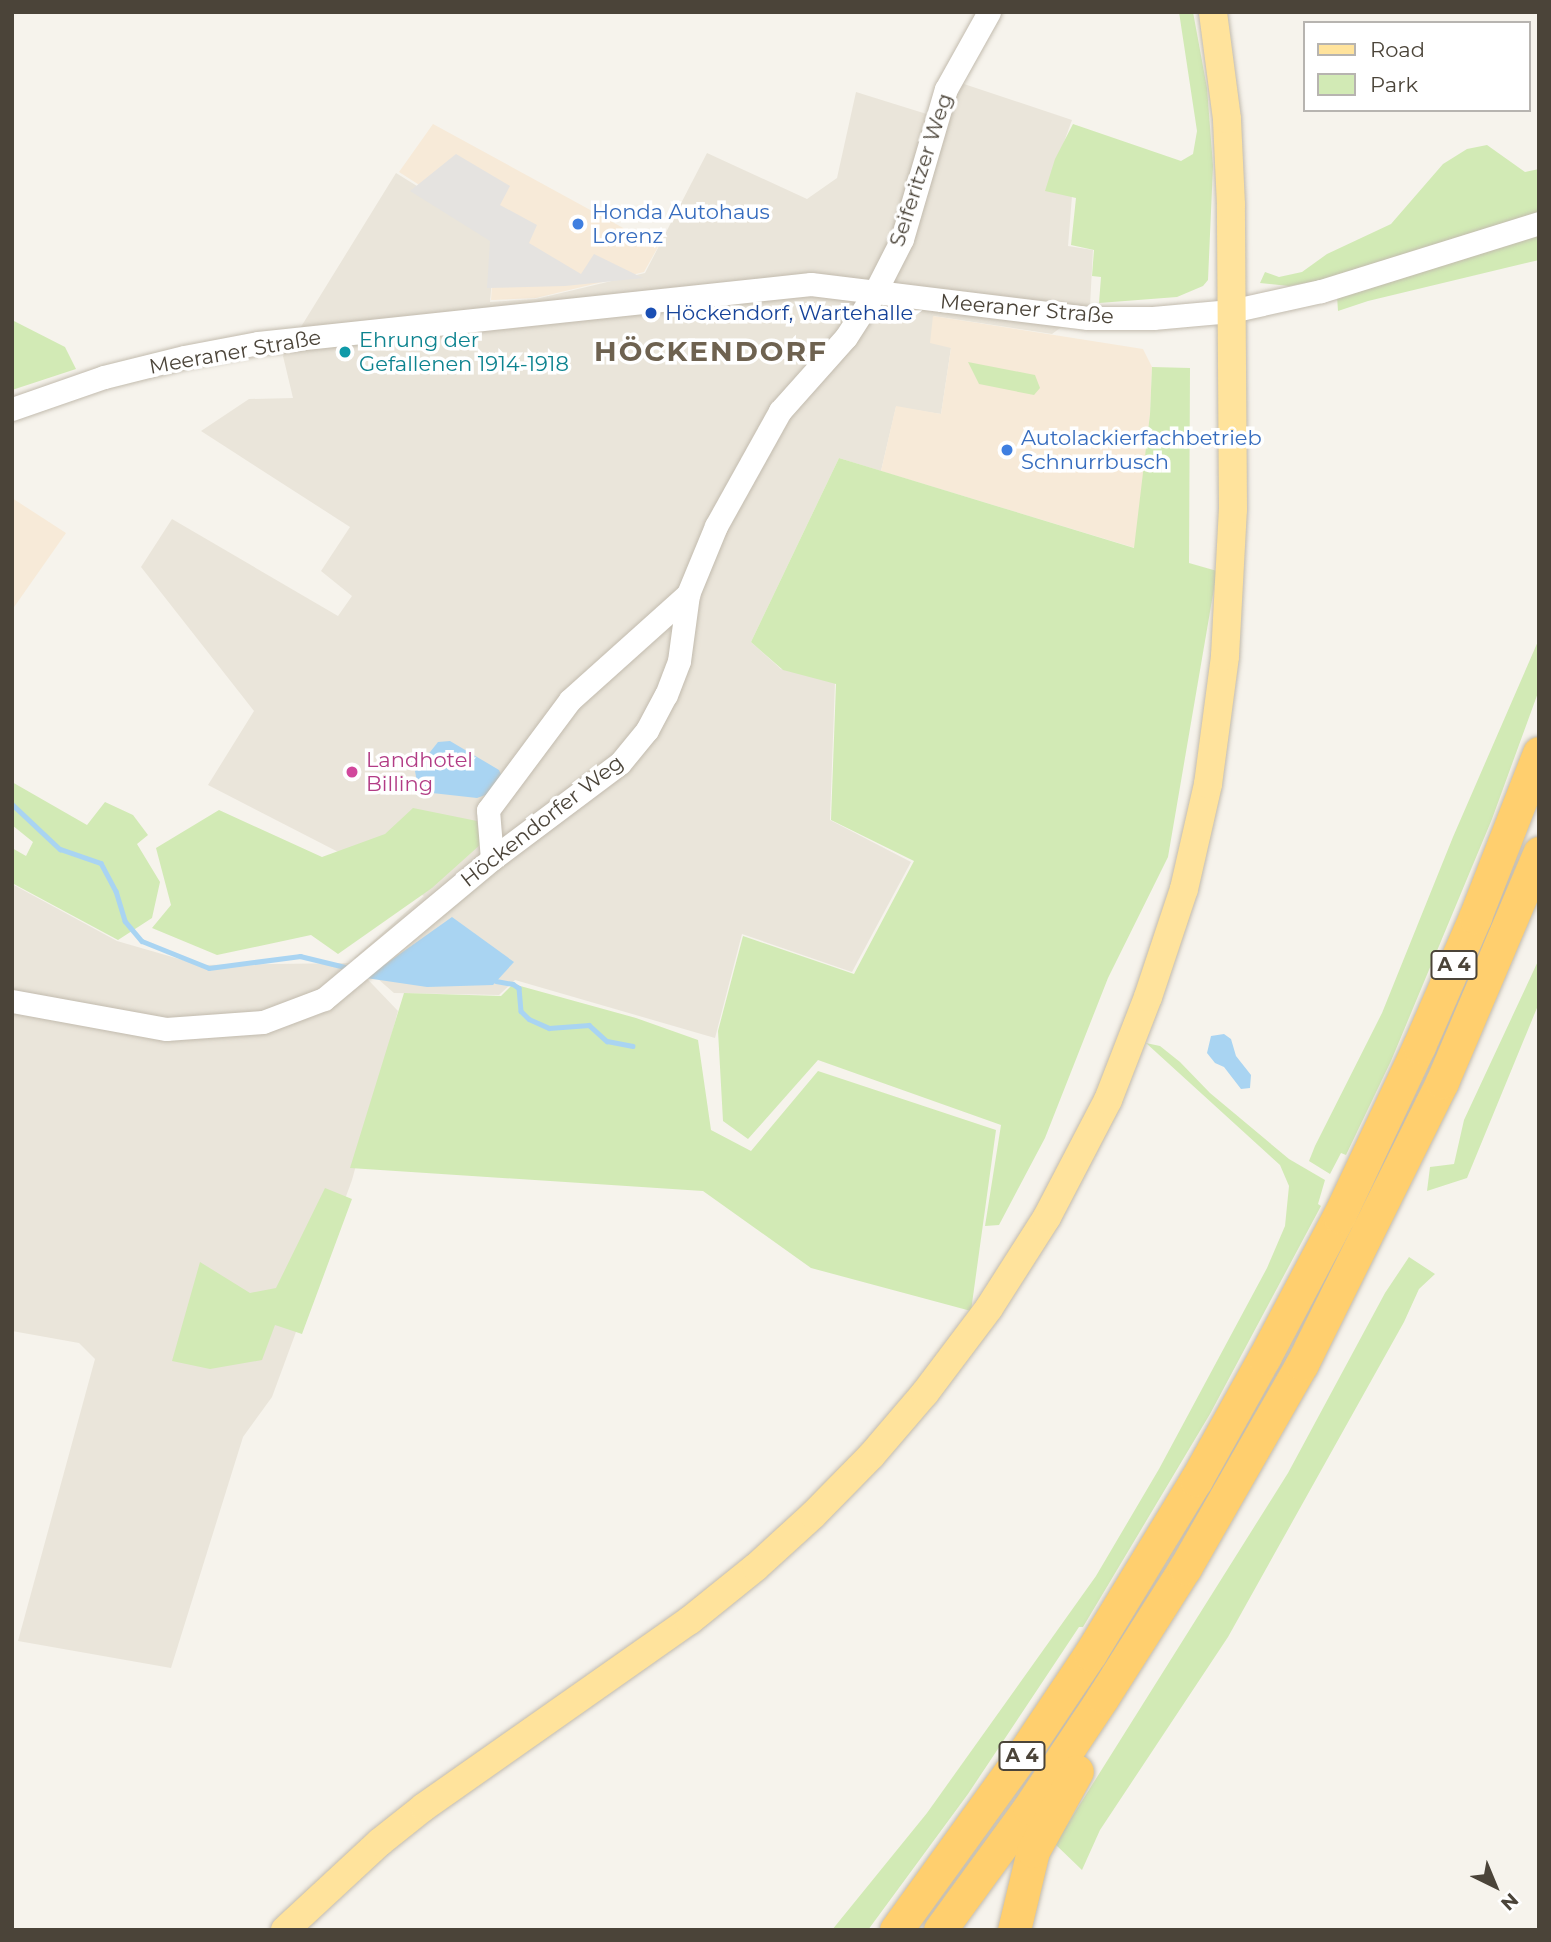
<!DOCTYPE html>
<html>
<head>
<meta charset="utf-8">
<style>
  body { margin:0 }
  #map { position:relative; width:1551px; height:1942px; overflow:hidden; background:#f6f3ec; font-family:Montserrat,sans-serif }
  div>[style] { position:absolute }
  .residential>* { inset:0; background:#eae5da }
  .commercial>* { inset:0; background:#f7ead8 }
  .green>* { inset:0; background:#d2eab5 }
  .parking>* { inset:0; background:#e5e3e0 }
  .water>* { inset:0; background:#a9d4f2 }
  .stream>* { height:4.5px; margin:-2.25px; padding:0 2.25px; transform-origin:2.25px; border-radius:2.25px; background:#a9d4f2 }
  .roads { filter:drop-shadow(0 0 2px #c2bbae) drop-shadow(0 0 2px #c2bbae) }
  .minor>* { height:23px; margin:-11.5px; padding:0 11.5px; transform-origin:11.5px; border-radius:11.5px; background:#fff }
  .major>* { height:28px; margin:-14px; padding:0 14px; transform-origin:14px; border-radius:14px; background:#ffe39c }
  .highway>* { height:33px; margin:-16.5px; padding:0 16.5px; transform-origin:16.5px; border-radius:16.5px; background:#ffcf6e }
  .dots>* { width:19px; height:19px; translate:-50% -50%; box-sizing:border-box; border:4px solid #fff; border-radius:50% }
  span { translate:-50% -50%; white-space:nowrap; text-align:center; line-height:1.15; -webkit-text-stroke:7px #fff; paint-order:stroke }
  .shield-label span { padding:2px 5px; background:#fff; border:2px solid; border-radius:5px; -webkit-text-stroke-width:0 }
  .shield-label { font-size:19px; color:#4b4439; font-weight:700 }
  .street-label { font-size:21px; color:#4b4439 }
  .shop-label { font-size:21px; color:#366cbe }
  .left { translate:0 -50%; text-align:left }
  .transit-label { font-size:21px; color:#164399 }
  .culture-label { font-size:21px; color:#0d838f }
  .hotel-label { font-size:21px; color:#b23c85 }
  .district-label { font-size:28px; color:#6e6250; font-weight:700; letter-spacing:2px }
  .frame { position:absolute; inset:0; border:14px solid #4b4439; pointer-events:none }
  .legend { position:absolute; left:1303px; top:21px; width:228px; height:91px; box-sizing:border-box; background:#fff; border:2px solid #b7b4b0; margin:0; padding:9px 12px; list-style:none; font-size:21px; color:#4b4439 }
  .legend li { display:flex; align-items:center; gap:14px; height:35px }
  .legend b { width:35px; border:2px solid #b7b4b0 }
  .north { position:absolute; left:1460px; top:1851px; width:70px; height:70px; -webkit-text-stroke:5px #fff; paint-order:stroke; rotate:137deg; font-size:19px; font-weight:700; line-height:28px; text-align:center; color:#4b4439 }
  .north::after { content:''; display:block; margin:auto; width:24px; height:32px; background:#4b4439; clip-path:polygon(50% 0,100% 100%,50% 72%,0 100%) }
</style>
</head>
<body>
<div id="map">
  <div class="residential">
    <i style="clip-path:polygon(955px 81px,1072px 120px,1048px 186px,1072px 196px,1068px 246px,1093px 250px,1090px 306px,1052px 334px,934px 316px,951px 348px,941px 414px,896px 407px,881px 471px,839px 458px,751px 642px,781px 669px,835px 682px,830px 820px,911px 862px,852px 972px,742px 934px,715px 1038px,515px 980px,499px 995px,394px 993px,354px 958px,424px 896px,208px 785px,254px 711px,141px 567px,172px 519px,338px 616px,352px 596px,321px 571px,350px 527px,201px 431px,249px 399px,293px 398px,283px 356px,396px 173px,496px 235px,490px 302px,536px 299px,645px 273px,707px 153px,807px 199px,837px 178px,856px 92px,933px 116px)"></i>
    <i style="clip-path:polygon(12px 884px,117px 941px,200px 965px,352px 963px,398px 1011px,352px 1180px,272px 1397px,243px 1437px,171px 1668px,18px 1641px,95px 1359px,79px 1343px,12px 1331px)"></i>
  </div>
  <div class="commercial">
    <i style="clip-path:polygon(433px 124px,658px 247px,644px 272px,536px 298px,491px 300px,496px 234px,399px 172px)"></i>
    <i style="clip-path:polygon(933px 316px,1143px 349px,1152px 367px,1150px 414px,1135px 548px,881px 471px,896px 406px,941px 414px,951px 348px,930px 343px)"></i>
    <i style="clip-path:polygon(12px 498px,66px 533px,12px 610px)"></i>
  </div>
  <div class="green">
    <i style="clip-path:polygon(1179px 12px,1193px 12px,1207px 88px,1213px 166px,1208px 280px,1203px 286px,1177px 297px,1099px 303px,1101px 277px,1092px 276px,1094px 250px,1071px 245px,1076px 198px,1045px 191px,1055px 159px,1073px 124px,1181px 161px,1193px 154px,1197px 131px)"></i>
    <i style="clip-path:polygon(1487px 145px,1525px 172px,1539px 169px,1539px 212px,1332px 278px,1289px 286px,1260px 283px,1265px 272px,1279px 277px,1302px 272px,1327px 254px,1391px 224px,1443px 164px,1467px 149px)"></i>
    <i style="clip-path:polygon(1539px 232px,1539px 260px,1368px 301px,1338px 311px,1337px 296px)"></i>
    <i style="clip-path:polygon(12px 320px,65px 347px,76px 369px,12px 390px)"></i>
    <i style="clip-path:polygon(968px 362px,1035px 375px,1040px 388px,1034px 395px,979px 384px)"></i>
    <i style="clip-path:polygon(1152px 367px,1190px 368px,1189px 563px,1217px 571px,1168px 857px,1108px 978px,1045px 1138px,999px 1225px,985px 1226px,1001px 1125px,818px 1060px,748px 1139px,723px 1121px,718px 1031px,743px 936px,854px 974px,914px 861px,831px 820px,836px 684px,783px 670px,751px 642px,839px 458px,1134px 548px,1150px 414px)"></i>
    <i style="clip-path:polygon(1539px 639px,1539px 690px,1492px 819px,1391px 1061px,1346px 1155px,1341px 1153px,1330px 1174px,1309px 1161px,1315px 1146px,1382px 1013px,1453px 837px)"></i>
    <i style="clip-path:polygon(12px 782px,87px 825px,105px 802px,133px 815px,148px 835px,137px 844px,160px 882px,152px 918px,118px 940px,12px 883px,12px 848px,26px 856px,33px 842px,12px 825px)"></i>
    <i style="clip-path:polygon(413px 808px,477px 821px,481px 844px,432px 888px,338px 954px,311px 935px,217px 955px,152px 928px,171px 905px,156px 848px,219px 810px,322px 857px,385px 834px)"></i>
    <i style="clip-path:polygon(1539px 959px,1539px 1003px,1467px 1178px,1427px 1191px,1430px 1167px,1454px 1164px,1464px 1120px)"></i>
    <i style="clip-path:polygon(513px 984px,636px 1018px,698px 1040px,711px 1130px,751px 1151px,818px 1071px,996px 1130px,971px 1311px,811px 1268px,703px 1191px,350px 1168px,404px 993px,501px 996px)"></i>
    <i style="clip-path:polygon(1146px 1043px,1160px 1046px,1180px 1062px,1210px 1093px,1289px 1159px,1325px 1180px,1318px 1204px,1321px 1206px,1210px 1414px,1083px 1627px,1079px 1627px,968px 1794px,868px 1930px,832px 1930px,927px 1813px,1096px 1576px,1159px 1469px,1267px 1268px,1285px 1226px,1289px 1186px,1280px 1165px)"></i>
    <i style="clip-path:polygon(325px 1188px,352px 1199px,302px 1334px,275px 1325px,262px 1360px,210px 1369px,172px 1361px,200px 1262px,250px 1293px,276px 1288px)"></i>
    <i style="clip-path:polygon(1409px 1257px,1435px 1274px,1419px 1289px,1404px 1322px,1228px 1637px,1100px 1830px,1082px 1870px,1055px 1844px,1288px 1473px,1385px 1293px)"></i>
  </div>
  <div class="parking">
    <i style="clip-path:polygon(456px 154px,510px 186px,500px 205px,537px 225px,529px 243px,581px 274px,594px 254px,643px 278px,565px 286px,487px 288px,490px 241px,410px 191px)"></i>
  </div>
  <div class="water">
    <i style="clip-path:polygon(450px 741px,499px 770px,504px 781px,497px 791px,477px 798px,432px 793px,417px 782px,415px 771px,438px 742px)"></i>
    <i style="clip-path:polygon(452px 917px,514px 962px,493px 985px,427px 987px,366px 978px)"></i>
    <i style="clip-path:polygon(1224px 1034px,1231px 1039px,1236px 1056px,1251px 1075px,1250px 1088px,1241px 1089px,1224px 1067px,1215px 1063px,1207px 1053px,1211px 1036px)"></i>
  </div>
  <div class="stream">
    <i style="left:12px;top:804px;width:66px;rotate:43.2deg"></i>
    <i style="left:60px;top:849px;width:43px;rotate:18.9deg"></i>
    <i style="left:101px;top:863px;width:32px;rotate:62deg"></i>
    <i style="left:116px;top:891px;width:31px;rotate:73deg"></i>
    <i style="left:125px;top:921px;width:26px;rotate:50deg"></i>
    <i style="left:142px;top:941px;width:72px;rotate:21.9deg"></i>
    <i style="left:209px;top:968px;width:92px;rotate:-7.5deg"></i>
    <i style="left:300px;top:956px;width:46px;rotate:13.7deg"></i>
    <i style="left:496px;top:981px;width:17px;rotate:10deg"></i>
    <i style="left:513px;top:984px;width:7px;rotate:34deg"></i>
    <i style="left:519px;top:988px;width:23px;rotate:85deg"></i>
    <i style="left:521px;top:1011px;width:11px;rotate:45deg"></i>
    <i style="left:529px;top:1019px;width:22px;rotate:24deg"></i>
    <i style="left:549px;top:1028px;width:40px;rotate:-4.3deg"></i>
    <i style="left:589px;top:1025px;width:24px;rotate:42deg"></i>
    <i style="left:607px;top:1041px;width:26px;rotate:11deg"></i>
  </div>
  <div class="roads">
    <div class="minor">
      <i style="left:12px;top:409px;width:97px;rotate:-19.2deg"></i>
      <i style="left:104px;top:377px;width:82px;rotate:-14deg"></i>
      <i style="left:184px;top:357px;width:75px;rotate:-10.7deg"></i>
      <i style="left:258px;top:343px;width:556px;rotate:-6.09deg"></i>
      <i style="left:811px;top:284px;width:279px;rotate:7deg"></i>
      <i style="left:1088px;top:318px;width:65px"></i>
      <i style="left:1153px;top:318px;width:78px;rotate:-5.1deg"></i>
      <i style="left:1231px;top:311px;width:92px;rotate:-12.5deg"></i>
      <i style="left:1321px;top:291px;width:228px;rotate:-17.3deg"></i>
      <i style="left:492px;top:859px;width:49px;rotate:-94.7deg"></i>
      <i style="left:488px;top:810px;width:137px;rotate:-53.3deg"></i>
      <i style="left:570px;top:700px;width:159px;rotate:-41.9deg"></i>
      <i style="left:12px;top:1001px;width:157px;rotate:10.3deg"></i>
      <i style="left:166px;top:1029px;width:97px;rotate:-4.1deg"></i>
      <i style="left:263px;top:1022px;width:65px;rotate:-20.7deg"></i>
      <i style="left:324px;top:999px;width:219px;rotate:-39.8deg"></i>
      <i style="left:492px;top:859px;width:160px;rotate:-36.9deg"></i>
      <i style="left:620px;top:763px;width:43px;rotate:-50.7deg"></i>
      <i style="left:647px;top:730px;width:40px;rotate:-62deg"></i>
      <i style="left:666px;top:695px;width:36px;rotate:-69deg"></i>
      <i style="left:679px;top:661px;width:68px;rotate:-82.3deg"></i>
      <i style="left:688px;top:594px;width:74px;rotate:-67.6deg"></i>
      <i style="left:716px;top:526px;width:132px;rotate:-60.9deg"></i>
      <i style="left:780px;top:411px;width:99px;rotate:-48.3deg"></i>
      <i style="left:846px;top:337px;width:54px;rotate:-57.2deg"></i>
      <i style="left:875px;top:292px;width:59px;rotate:-63deg"></i>
      <i style="left:902px;top:239px;width:156px;rotate:-73.7deg"></i>
      <i style="left:946px;top:89px;width:88px;rotate:-60.8deg"></i>
    </div>
    <div class="major">
      <i style="left:285px;top:1930px;width:129px;rotate:-42.8deg"></i>
      <i style="left:380px;top:1842px;width:56px;rotate:-38.5deg"></i>
      <i style="left:424px;top:1807px;width:324px;rotate:-35.1deg"></i>
      <i style="left:689px;top:1621px;width:86px;rotate:-38.9deg"></i>
      <i style="left:756px;top:1567px;width:77px;rotate:-42.4deg"></i>
      <i style="left:813px;top:1515px;width:83px;rotate:-45.5deg"></i>
      <i style="left:871px;top:1456px;width:83px;rotate:-49.4deg"></i>
      <i style="left:925px;top:1393px;width:106px;rotate:-53deg"></i>
      <i style="left:989px;top:1308px;width:108px;rotate:-57.5deg"></i>
      <i style="left:1047px;top:1217px;width:132px;rotate:-62.5deg"></i>
      <i style="left:1108px;top:1100px;width:110px;rotate:-68.8deg"></i>
      <i style="left:1148px;top:997px;width:114px;rotate:-71.6deg"></i>
      <i style="left:1184px;top:889px;width:108px;rotate:-77.1deg"></i>
      <i style="left:1208px;top:784px;width:129px;rotate:-82.4deg"></i>
      <i style="left:1225px;top:656px;width:147px;rotate:-86.9deg"></i>
      <i style="left:1233px;top:509px;width:304px;rotate:-90.4deg"></i>
      <i style="left:1231px;top:205px;width:86px;rotate:-92.7deg"></i>
      <i style="left:1227px;top:119px;width:108px;rotate:-97.5deg"></i>
    </div>
    <div class="highway">
      <i style="left:896px;top:1930px;width:213px;rotate:-54.2deg"></i>
      <i style="left:1021px;top:1757px;width:124px;rotate:-56.2deg"></i>
      <i style="left:1090px;top:1654px;width:204px;rotate:-58.7deg"></i>
      <i style="left:1196px;top:1480px;width:140px;rotate:-60.9deg"></i>
      <i style="left:1264px;top:1358px;width:161px;rotate:-62.2deg"></i>
      <i style="left:1339px;top:1216px;width:188px;rotate:-64.8deg"></i>
      <i style="left:1419px;top:1046px;width:141px;rotate:-66.5deg"></i>
      <i style="left:1475px;top:917px;width:176px;rotate:-68.7deg"></i>
      <i style="left:940px;top:1930px;width:151px;rotate:-53.9deg"></i>
      <i style="left:1029px;top:1808px;width:133px;rotate:-56.3deg"></i>
      <i style="left:1103px;top:1697px;width:153px;rotate:-57.6deg"></i>
      <i style="left:1185px;top:1568px;width:235px;rotate:-60.2deg"></i>
      <i style="left:1302px;top:1364px;width:315px;rotate:-63.6deg"></i>
      <i style="left:1442px;top:1082px;width:249px;rotate:-67deg"></i>
      <i style="left:1014px;top:1930px;width:81px;rotate:-76.5deg"></i>
      <i style="left:1033px;top:1851px;width:91px;rotate:-61.2deg"></i>
    </div>
  </div>
  <div class="dots">
    <i style="left:578px;top:224px;background:#3f7fe0"></i>
    <i style="left:651px;top:313px;background:#1a4fb4"></i>
    <i style="left:345px;top:352px;background:#0f9aa8"></i>
    <i style="left:1007px;top:450px;background:#3f7fe0"></i>
    <i style="left:352px;top:772px;background:#d1479c"></i>
  </div>
  <div class="shield-label">
    <span style="left:1454px;top:965px">A 4</span>
    <span style="left:1022px;top:1756px">A 4</span>
  </div>
  <div class="street-label">
    <span style="left:921px;top:170px;rotate:-72deg">Seiferitzer Weg</span>
    <span style="left:1027px;top:309px;rotate:5deg">Meeraner Straße</span>
    <span style="left:235px;top:352px;rotate:-10deg">Meeraner Straße</span>
    <span style="left:542px;top:821px;rotate:-38deg">Höckendorfer Weg</span>
  </div>
  <div class="shop-label">
    <span class="left" style="left:592px;top:224px">Honda Autohaus<br>Lorenz</span>
    <span class="left" style="left:1021px;top:450px">Autolackierfachbetrieb<br>Schnurrbusch</span>
  </div>
  <div class="transit-label">
    <span class="left" style="left:665px;top:313px">Höckendorf, Wartehalle</span>
  </div>
  <div class="culture-label">
    <span class="left" style="left:359px;top:352px">Ehrung der<br>Gefallenen 1914-1918</span>
  </div>
  <div class="hotel-label">
    <span class="left" style="left:366px;top:772px">Landhotel<br>Billing</span>
  </div>
  <div class="district-label">
    <span style="left:711px;top:351px">HÖCKENDORF</span>
  </div>
  <div class="frame"></div>
  <ul class="legend">
  <li><b style="height:9px;background:#ffe39c"></b>Road</li>
  <li><b style="height:19px;background:#d2eab5"></b>Park</li>
  </ul>
  <div class="north">N</div>
</div>
</body>
</html>
